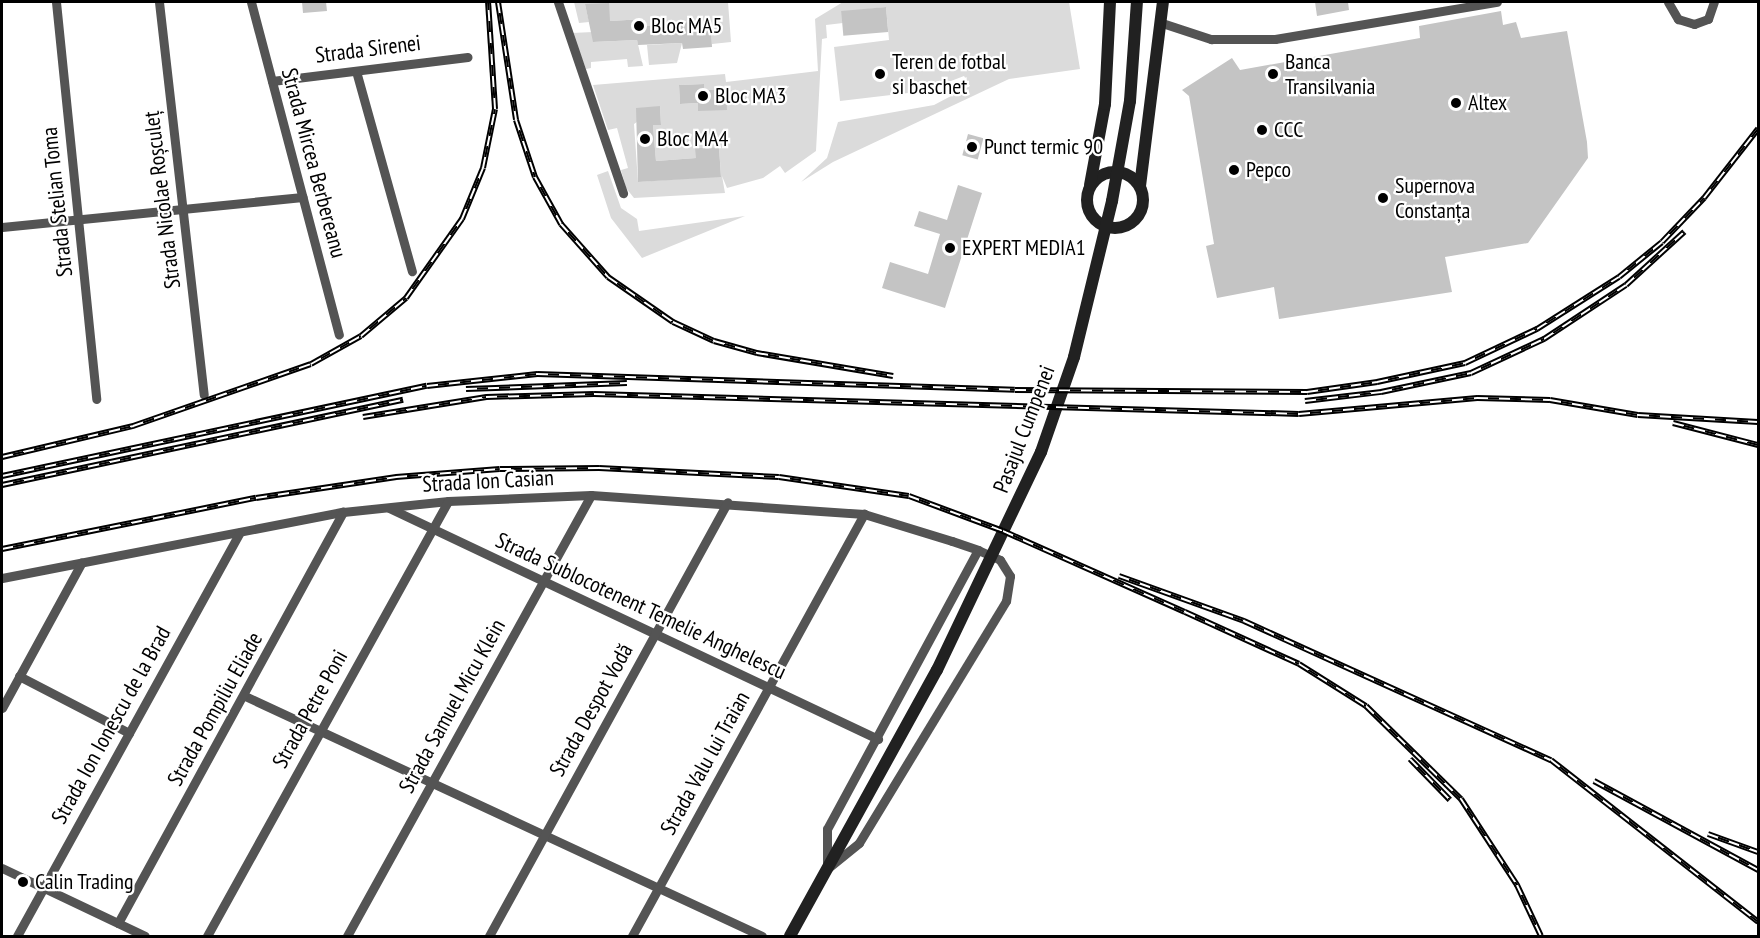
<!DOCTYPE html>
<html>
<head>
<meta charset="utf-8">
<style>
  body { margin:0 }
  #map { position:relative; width:1760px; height:938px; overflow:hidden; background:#fff; font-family:"PT Sans Narrow",sans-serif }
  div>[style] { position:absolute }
  .green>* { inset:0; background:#dbdbdb }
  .building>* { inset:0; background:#c4c4c4; transform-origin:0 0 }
  .street>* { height:9px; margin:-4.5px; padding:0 4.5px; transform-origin:4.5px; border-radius:4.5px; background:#545454 }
  .secondary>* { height:12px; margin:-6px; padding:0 6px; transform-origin:6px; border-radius:6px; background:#212121 }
  .secondary>.ring { margin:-6px; padding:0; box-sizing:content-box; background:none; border:12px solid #212121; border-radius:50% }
  .rail>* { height:6px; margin-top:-3px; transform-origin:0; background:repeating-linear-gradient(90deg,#fff 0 11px,#000 0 22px); box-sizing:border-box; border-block:2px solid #000 }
  .dots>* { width:16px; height:16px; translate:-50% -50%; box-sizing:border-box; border:3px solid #fff; border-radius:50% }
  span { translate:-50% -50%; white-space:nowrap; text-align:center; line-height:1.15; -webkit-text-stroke:4.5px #fff; paint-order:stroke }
  .poi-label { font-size:22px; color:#000 }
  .left { translate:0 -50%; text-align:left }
  .street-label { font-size:22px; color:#000 }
  .frame { position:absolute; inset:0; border:3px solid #000; pointer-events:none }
</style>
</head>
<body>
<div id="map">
  <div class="green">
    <i style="clip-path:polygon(574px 2px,728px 2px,731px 42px,712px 44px,711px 26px,689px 28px,688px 22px,645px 26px,644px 19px,610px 21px,585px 4px,589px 22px,579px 23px)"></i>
    <i style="clip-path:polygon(evenodd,843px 2px,1069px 2px,1080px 69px,1009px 79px,833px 162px,801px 182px,827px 158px,838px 122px,934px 105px,970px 86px,964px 76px,925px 91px,840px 101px,834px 47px,889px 40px,886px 7px,842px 12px,843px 23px,826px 25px,827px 38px,822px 39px,816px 151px,785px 173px,780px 166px,763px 178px,727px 188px,722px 176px,725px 193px,634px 198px,626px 188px,621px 170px,628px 168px,617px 128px,608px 130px,593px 85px,725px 74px,726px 82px,818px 71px,815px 19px,843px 2px,703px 84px,704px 90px,726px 89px,698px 110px,698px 103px,680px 104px,679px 85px,703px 84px,843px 2px,660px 106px,661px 124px,653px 125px,656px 161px,696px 158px,696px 148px,719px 147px,721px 176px,638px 182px,634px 124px,660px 106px)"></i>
    <i style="clip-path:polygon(593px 32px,594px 42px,637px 40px,643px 66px,628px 67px,627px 59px,591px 62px,591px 68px,586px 69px,572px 33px)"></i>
    <i style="clip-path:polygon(682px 43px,677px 63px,649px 65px,647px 45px)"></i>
    <i style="clip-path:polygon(608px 171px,621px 208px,637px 219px,639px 231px,745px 216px,642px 258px,611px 218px,597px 175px)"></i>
  </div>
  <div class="building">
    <i style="clip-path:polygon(302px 2px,326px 2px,327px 11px,303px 13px)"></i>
    <i style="clip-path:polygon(1315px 2px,1348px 2px,1349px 10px,1317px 16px)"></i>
    <i style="clip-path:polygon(609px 3px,610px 21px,644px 19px,645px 26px,688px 22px,689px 28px,711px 26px,712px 47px,683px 49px,682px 43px,638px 45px,637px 40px,593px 42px,585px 4px)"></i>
    <i style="left:886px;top:7px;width:25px;height:45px;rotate:85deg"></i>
    <i style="clip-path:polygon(1501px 11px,1503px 25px,1516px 22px,1521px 38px,1567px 31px,1587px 142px,1588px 158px,1528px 243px,1445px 257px,1452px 292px,1279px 319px,1274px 287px,1217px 298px,1206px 246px,1214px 244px,1189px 96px,1182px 90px,1232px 58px,1240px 70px,1420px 38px,1419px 26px)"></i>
    <i style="clip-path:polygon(704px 84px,704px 90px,726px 89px,727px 110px,698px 111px,698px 103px,680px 104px,679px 85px)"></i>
    <i style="clip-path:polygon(660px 106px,661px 125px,653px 125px,656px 161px,696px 158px,695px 148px,719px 147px,721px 177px,638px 182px,636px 108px)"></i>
    <i style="left:968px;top:134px;width:16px;height:22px;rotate:15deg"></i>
    <i style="clip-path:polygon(958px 185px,982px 193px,945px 308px,882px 288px,890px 262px,928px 274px,940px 234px,914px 226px,919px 211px,947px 220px)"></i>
  </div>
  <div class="street">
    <i style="left:56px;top:2px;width:399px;rotate:84.2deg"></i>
    <i style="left:159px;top:2px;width:395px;rotate:83.5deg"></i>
    <i style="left:251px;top:2px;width:344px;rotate:75.2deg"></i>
    <i style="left:558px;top:2px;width:202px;rotate:71.2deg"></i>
    <i style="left:1668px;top:2px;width:20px;rotate:60deg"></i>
    <i style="left:1678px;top:19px;width:17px;rotate:17deg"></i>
    <i style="left:1694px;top:24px;width:15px;rotate:-20deg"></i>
    <i style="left:1708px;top:19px;width:18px;rotate:-71deg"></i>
    <i style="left:1162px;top:23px;width:52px;rotate:18.1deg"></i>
    <i style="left:1211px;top:39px;width:64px"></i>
    <i style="left:1275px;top:39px;width:225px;rotate:-9.5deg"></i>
    <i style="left:356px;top:71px;width:208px;rotate:74.4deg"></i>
    <i style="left:272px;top:81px;width:197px;rotate:-7deg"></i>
    <i style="left:2px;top:227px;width:302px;rotate:-5.7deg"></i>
    <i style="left:389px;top:508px;width:541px;rotate:25.29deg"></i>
    <i style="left:2px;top:578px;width:347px;rotate:-11deg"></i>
    <i style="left:343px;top:512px;width:106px;rotate:-6deg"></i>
    <i style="left:448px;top:501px;width:143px;rotate:-2.4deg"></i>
    <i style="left:591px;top:495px;width:274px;rotate:4deg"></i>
    <i style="left:864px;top:514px;width:92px;rotate:17.1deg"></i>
    <i style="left:952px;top:541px;width:28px;rotate:19deg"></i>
    <i style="left:978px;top:550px;width:24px;rotate:24deg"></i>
    <i style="left:1000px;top:560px;width:19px;rotate:58deg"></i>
    <i style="left:1010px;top:576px;width:25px;rotate:99deg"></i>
    <i style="left:1006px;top:601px;width:283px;rotate:121.3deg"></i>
    <i style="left:859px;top:843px;width:41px;rotate:140.9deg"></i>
    <i style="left:827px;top:869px;width:40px;rotate:-90deg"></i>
    <i style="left:827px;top:829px;width:317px;rotate:-61.6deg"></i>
    <i style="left:19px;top:676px;width:124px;rotate:27.4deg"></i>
    <i style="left:245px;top:696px;width:570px;rotate:24.9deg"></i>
    <i style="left:2px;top:708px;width:166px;rotate:-61.3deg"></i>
    <i style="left:2px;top:868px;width:158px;rotate:25.4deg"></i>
    <i style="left:118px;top:923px;width:469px;rotate:-61.3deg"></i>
    <i style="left:17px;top:936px;width:461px;rotate:-61.1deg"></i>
    <i style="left:207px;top:936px;width:497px;rotate:-61deg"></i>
    <i style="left:347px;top:936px;width:504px;rotate:-61.04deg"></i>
    <i style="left:489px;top:936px;width:495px;rotate:-61.2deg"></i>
    <i style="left:632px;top:936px;width:482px;rotate:-61.2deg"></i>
  </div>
  <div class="secondary">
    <i class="ring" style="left:1087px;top:172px;width:44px;height:44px"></i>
    <i style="left:1090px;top:185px;width:82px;rotate:-79.5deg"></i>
    <i style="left:1105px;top:104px;width:102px;rotate:-87.2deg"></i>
    <i style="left:1140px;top:186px;width:185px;rotate:-82.9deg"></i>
    <i style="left:790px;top:936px;width:304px;rotate:-61.1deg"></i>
    <i style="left:937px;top:670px;width:242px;rotate:-64.5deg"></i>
    <i style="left:1041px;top:452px;width:101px;rotate:-70.8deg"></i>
    <i style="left:1074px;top:357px;width:161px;rotate:-76.3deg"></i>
    <i style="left:1112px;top:201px;width:102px;rotate:-79.8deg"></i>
    <i style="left:1130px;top:101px;width:99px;rotate:-86deg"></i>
  </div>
  <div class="rail">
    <i style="left:498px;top:2px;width:119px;rotate:81.3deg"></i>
    <i style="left:516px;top:120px;width:60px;rotate:71.6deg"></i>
    <i style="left:535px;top:177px;width:54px;rotate:61deg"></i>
    <i style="left:561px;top:224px;width:71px;rotate:48.4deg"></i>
    <i style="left:608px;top:277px;width:79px;rotate:34.7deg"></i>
    <i style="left:673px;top:322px;width:45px;rotate:24.9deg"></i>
    <i style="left:714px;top:341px;width:45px;rotate:15.6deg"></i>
    <i style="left:757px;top:353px;width:138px;rotate:9.6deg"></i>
    <i style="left:466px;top:389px;width:161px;rotate:-2.1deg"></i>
    <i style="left:1305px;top:401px;width:77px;rotate:-6.8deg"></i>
    <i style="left:1381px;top:392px;width:92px;rotate:-11.9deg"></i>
    <i style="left:1471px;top:373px;width:81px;rotate:-25deg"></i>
    <i style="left:1544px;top:339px;width:98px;rotate:-33.4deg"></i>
    <i style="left:1626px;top:285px;width:79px;rotate:-42.4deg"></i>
    <i style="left:363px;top:417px;width:125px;rotate:-9.2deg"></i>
    <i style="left:486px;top:397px;width:108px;rotate:-1.6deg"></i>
    <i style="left:594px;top:394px;width:705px;rotate:1.62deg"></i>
    <i style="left:1299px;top:414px;width:179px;rotate:-5.1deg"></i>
    <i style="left:1477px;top:398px;width:73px;rotate:1.6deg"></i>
    <i style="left:1550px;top:400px;width:89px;rotate:9.7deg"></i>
    <i style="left:1638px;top:415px;width:120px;rotate:3.3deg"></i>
    <i style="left:1673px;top:423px;width:88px;rotate:14.5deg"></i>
    <i style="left:2px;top:457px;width:135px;rotate:-13.3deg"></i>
    <i style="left:133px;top:426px;width:188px;rotate:-19.2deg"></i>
    <i style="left:311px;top:364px;width:57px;rotate:-29.2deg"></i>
    <i style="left:361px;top:336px;width:59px;rotate:-40.2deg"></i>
    <i style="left:406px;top:298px;width:97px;rotate:-54.7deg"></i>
    <i style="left:462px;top:219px;width:55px;rotate:-67.6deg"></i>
    <i style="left:483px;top:168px;width:60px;rotate:-78.5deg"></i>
    <i style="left:495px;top:109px;width:107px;rotate:-93.7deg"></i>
    <i style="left:2px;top:476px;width:434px;rotate:-12deg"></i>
    <i style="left:427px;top:386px;width:111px;rotate:-6.2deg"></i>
    <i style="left:537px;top:374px;width:478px;rotate:1.9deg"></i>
    <i style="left:1015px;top:390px;width:292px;rotate:0.4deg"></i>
    <i style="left:1307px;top:392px;width:71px;rotate:-8.1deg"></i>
    <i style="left:1377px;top:382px;width:90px;rotate:-12.2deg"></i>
    <i style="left:1465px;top:363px;width:80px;rotate:-25.3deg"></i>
    <i style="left:1537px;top:329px;width:97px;rotate:-32.4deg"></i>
    <i style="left:1619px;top:277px;width:55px;rotate:-39.1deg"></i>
    <i style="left:1662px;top:242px;width:61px;rotate:-46.3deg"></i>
    <i style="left:1704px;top:198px;width:88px;rotate:-52deg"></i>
    <i style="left:2px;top:485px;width:410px;rotate:-12deg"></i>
    <i style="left:2px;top:549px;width:259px;rotate:-11.4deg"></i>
    <i style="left:256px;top:498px;width:142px;rotate:-8.5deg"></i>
    <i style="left:396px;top:477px;width:104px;rotate:-4.4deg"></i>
    <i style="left:500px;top:469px;width:99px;rotate:-0.6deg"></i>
    <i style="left:599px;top:468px;width:180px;rotate:2.9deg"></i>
    <i style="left:779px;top:477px;width:131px;rotate:8.3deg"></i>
    <i style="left:909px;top:496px;width:100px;rotate:20.4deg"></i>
    <i style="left:1003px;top:531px;width:199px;rotate:24deg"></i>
    <i style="left:1185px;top:612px;width:125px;rotate:24.5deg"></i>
    <i style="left:1299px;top:664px;width:79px;rotate:32.1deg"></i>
    <i style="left:1366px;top:706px;width:133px;rotate:44.4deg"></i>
    <i style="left:1461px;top:799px;width:103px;rotate:56.9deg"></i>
    <i style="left:1517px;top:885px;width:56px;rotate:64.8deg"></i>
    <i style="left:1119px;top:576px;width:133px;rotate:19.8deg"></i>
    <i style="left:1244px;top:621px;width:337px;rotate:24.4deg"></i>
    <i style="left:1551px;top:760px;width:263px;rotate:38deg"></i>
    <i style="left:1410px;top:759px;width:57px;rotate:45.7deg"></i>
    <i style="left:1594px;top:781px;width:187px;rotate:28.5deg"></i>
    <i style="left:1708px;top:834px;width:53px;rotate:19.8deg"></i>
  </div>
  <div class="dots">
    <i style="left:639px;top:26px;background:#000"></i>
    <i style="left:880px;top:74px;background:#000"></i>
    <i style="left:1273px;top:74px;background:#000"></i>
    <i style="left:703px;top:96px;background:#000"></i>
    <i style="left:1456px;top:103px;background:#000"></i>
    <i style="left:1262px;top:130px;background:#000"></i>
    <i style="left:645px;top:139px;background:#000"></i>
    <i style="left:972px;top:147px;background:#000"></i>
    <i style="left:1234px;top:170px;background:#000"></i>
    <i style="left:1383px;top:198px;background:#000"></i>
    <i style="left:950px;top:248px;background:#000"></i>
    <i style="left:23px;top:882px;background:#000"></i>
  </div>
  <div class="poi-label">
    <span class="left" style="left:651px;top:26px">Bloc MA5</span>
    <span class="left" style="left:892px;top:74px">Teren de fotbal<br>si baschet</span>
    <span class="left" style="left:1285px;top:74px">Banca<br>Transilvania</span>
    <span class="left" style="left:715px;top:96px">Bloc MA3</span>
    <span class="left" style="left:1468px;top:103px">Altex</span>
    <span class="left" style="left:1274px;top:130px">CCC</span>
    <span class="left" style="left:657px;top:139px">Bloc MA4</span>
    <span class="left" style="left:984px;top:147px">Punct termic 90</span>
    <span class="left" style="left:1246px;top:170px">Pepco</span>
    <span class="left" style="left:1395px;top:198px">Supernova<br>Constanța</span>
    <span class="left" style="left:962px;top:248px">EXPERT MEDIA1</span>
    <span class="left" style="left:35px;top:882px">Calin Trading</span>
  </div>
  <div class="street-label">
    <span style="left:368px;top:49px;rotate:-7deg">Strada Sirenei</span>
    <span style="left:314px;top:163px;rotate:75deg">Strada Mircea Berbereanu</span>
    <span style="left:162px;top:200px;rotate:-97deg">Strada Nicolae Roșculeț</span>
    <span style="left:57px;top:202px;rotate:-96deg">Strada Stelian Toma</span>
    <span style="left:1024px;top:429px;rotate:-69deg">Pasajul Cumpenei</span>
    <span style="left:488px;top:481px;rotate:-3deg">Strada Ion Casian</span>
    <span style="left:641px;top:606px;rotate:25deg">Strada Sublocotenent Temelie Anghelescu</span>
    <span style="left:452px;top:706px;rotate:-61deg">Strada Samuel Micu Klein</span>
    <span style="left:215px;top:709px;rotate:-61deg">Strada Pompiliu Eliade</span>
    <span style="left:310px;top:709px;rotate:-61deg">Strada Petre Poni</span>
    <span style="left:591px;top:710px;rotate:-61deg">Strada Despot Vodă</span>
    <span style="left:111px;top:725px;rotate:-61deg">Strada Ion Ionescu de la Brad</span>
    <span style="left:705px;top:763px;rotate:-61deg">Strada Valu lui Traian</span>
  </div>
  <div class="frame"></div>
</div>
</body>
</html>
